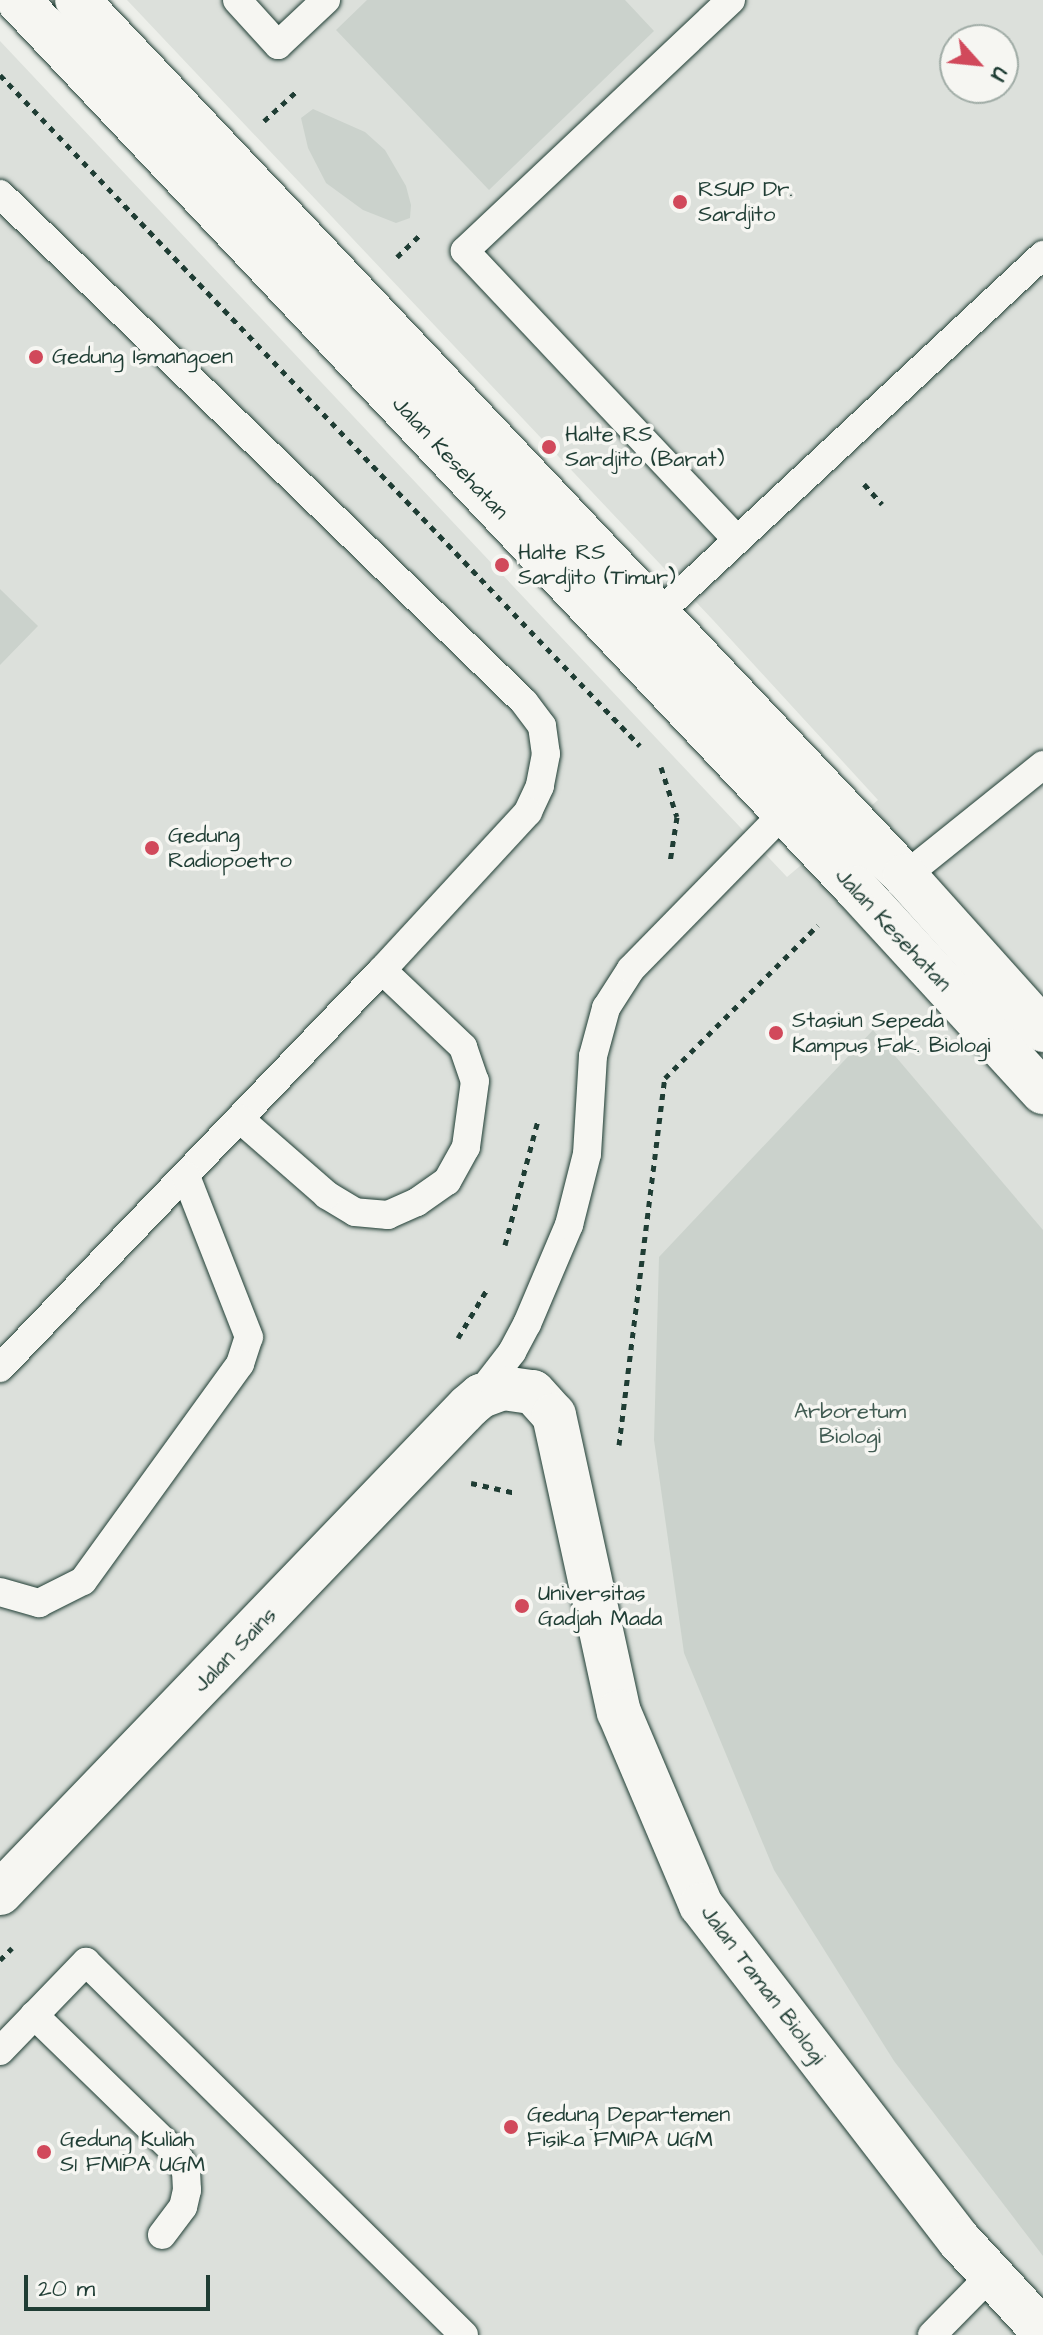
<!DOCTYPE html>
<html>
<head>
<meta charset="utf-8">
<style>
  body { margin:0 }
  #map { position:relative; width:1043px; height:2335px; overflow:hidden; background:#edefea; font-family:"Architects Daughter",sans-serif }
  div>[style] { position:absolute }
  .built>* { inset:0; background:#dce0db }
  .green>* { inset:0; background:#cbd2cc }
  .path>* { height:5px; margin-top:-2.5px; transform-origin:0; background:repeating-linear-gradient(90deg,#1f3d34 0 6px,transparent 0 12px) }
  .roads { filter:drop-shadow(0 0 2px #1f3d34) drop-shadow(0 0 2px #1f3d34) }
  .service>* { height:28px; margin:-14px; padding:0 14px; transform-origin:14px; border-radius:14px; background:#f6f6f2 }
  .minor>* { height:44px; margin:-22px; padding:0 22px; transform-origin:22px; border-radius:22px; background:#f6f6f2 }
  .tertiary>* { height:44px; margin:-22px; padding:0 22px; transform-origin:22px; border-radius:22px; background:#f6f6f2 }
  .dots>* { width:22px; height:22px; translate:-50% -50%; box-sizing:border-box; border:4px solid #f6f6f2; border-radius:50% }
  span { translate:-50% -50%; white-space:nowrap; text-align:center; line-height:1.15; -webkit-text-stroke:7px #f6f6f2; paint-order:stroke }
  .poi-label { font-size:22px; color:#1f3d34 }
  .left { translate:0 -50%; text-align:left }
  .street-label { font-size:22px; color:#1f3d34 }
  .park-label { font-size:22px; color:#415b52 }
  .north { position:absolute; left:939px; top:24px; width:80px; height:80px; box-sizing:border-box; background:#f6f6f2; border:2px solid #a0aca6; border-radius:50%; rotate:117deg; font-size:22px; font-weight:700; line-height:32px; text-align:center; color:#1f3d34 }
  .north::after { content:''; display:block; margin:auto; width:28px; height:36px; background:#d1495b; clip-path:polygon(50% 0,100% 100%,50% 72%,0 100%) }
  .scale { position:absolute; left:24px; top:2275px; width:186px; height:36px; box-sizing:border-box; border:4px solid #1f3d34; border-top:0; padding-left:10px; font-size:24px; line-height:28px; white-space:nowrap; color:#1f3d34; -webkit-text-stroke:6px #f6f6f2; paint-order:stroke }
</style>
</head>
<body>
<div id="map">
  <div class="built">
    <i style="clip-path:polygon(evenodd,127px 0,1043px 0,1043px 2335px,0 2335px,0 41px,787px 877px,878px 800px,713px 620px,127px 0,955px 40px,1003px 40px,1003px 88px,955px 88px,955px 40px)"></i>
  </div>
  <div class="green">
    <i style="clip-path:polygon(367px 0,625px 0,654px 31px,489px 190px,336px 30px)"></i>
    <i style="clip-path:polygon(313px 109px,365px 132px,385px 150px,406px 186px,411px 205px,410px 218px,396px 223px,363px 210px,326px 183px,308px 148px,301px 118px)"></i>
    <i style="clip-path:polygon(0 589px,38px 626px,0 665px)"></i>
    <i style="clip-path:polygon(873px 1030px,1043px 1230px,1043px 2256px,894px 2061px,774px 1870px,684px 1653px,654px 1440px,659px 1257px)"></i>
  </div>
  <div class="path">
    <i style="left:0;top:75px;width:927px;rotate:46.35deg"></i>
    <i style="left:264px;top:121px;width:46px;rotate:-42.4deg"></i>
    <i style="left:397px;top:257px;width:35px;rotate:-44deg"></i>
    <i style="left:864px;top:484px;width:27px;rotate:48deg"></i>
    <i style="left:661px;top:767px;width:52px;rotate:72.3deg"></i>
    <i style="left:677px;top:817px;width:46px;rotate:98.8deg"></i>
    <i style="left:505px;top:1245px;width:129px;rotate:-75.2deg"></i>
    <i style="left:458px;top:1338px;width:55px;rotate:-59.2deg"></i>
    <i style="left:619px;top:1445px;width:370px;rotate:-82.9deg"></i>
    <i style="left:665px;top:1078px;width:216px;rotate:-45deg"></i>
    <i style="left:471px;top:1483px;width:46px;rotate:12.5deg"></i>
    <i style="left:0;top:1960px;width:17px;rotate:-45deg"></i>
  </div>
  <div class="roads">
    <div class="service">
      <i style="left:237px;top:0;width:61px;rotate:47.7deg"></i>
      <i style="left:278px;top:45px;width:66px;rotate:-43.2deg"></i>
      <i style="left:731px;top:0;width:366px;rotate:136.7deg"></i>
      <i style="left:465px;top:251px;width:397px;rotate:46.7deg"></i>
      <i style="left:0;top:194px;width:730px;rotate:44.11deg"></i>
      <i style="left:524px;top:702px;width:30px;rotate:53deg"></i>
      <i style="left:542px;top:726px;width:28px;rotate:82deg"></i>
      <i style="left:546px;top:754px;width:33px;rotate:101deg"></i>
      <i style="left:540px;top:786px;width:29px;rotate:115deg"></i>
      <i style="left:528px;top:812px;width:215px;rotate:132.7deg"></i>
      <i style="left:657px;top:615px;width:528px;rotate:-43deg"></i>
      <i style="left:905px;top:876px;width:177px;rotate:-38.8deg"></i>
      <i style="left:0;top:1368px;width:552px;rotate:-46.18deg"></i>
      <i style="left:382px;top:970px;width:112px;rotate:43.5deg"></i>
      <i style="left:463px;top:1047px;width:36px;rotate:71deg"></i>
      <i style="left:475px;top:1081px;width:67px;rotate:97.8deg"></i>
      <i style="left:466px;top:1147px;width:39px;rotate:119deg"></i>
      <i style="left:447px;top:1181px;width:37px;rotate:145deg"></i>
      <i style="left:417px;top:1202px;width:32px;rotate:156deg"></i>
      <i style="left:388px;top:1215px;width:33px;rotate:-175deg"></i>
      <i style="left:355px;top:1212px;width:33px;rotate:-149deg"></i>
      <i style="left:327px;top:1195px;width:116px;rotate:-138.9deg"></i>
      <i style="left:478px;top:1396px;width:56px;rotate:-52.3deg"></i>
      <i style="left:512px;top:1352px;width:32px;rotate:-62deg"></i>
      <i style="left:527px;top:1324px;width:108px;rotate:-67deg"></i>
      <i style="left:569px;top:1225px;width:73px;rotate:-75.8deg"></i>
      <i style="left:587px;top:1154px;width:98px;rotate:-86.5deg"></i>
      <i style="left:593px;top:1056px;width:50px;rotate:-74.8deg"></i>
      <i style="left:606px;top:1008px;width:46px;rotate:-57.3deg"></i>
      <i style="left:631px;top:969px;width:219px;rotate:-45.6deg"></i>
      <i style="left:0;top:1592px;width:41px;rotate:15.8deg"></i>
      <i style="left:39px;top:1603px;width:49px;rotate:-26.6deg"></i>
      <i style="left:83px;top:1581px;width:268px;rotate:-54.1deg"></i>
      <i style="left:240px;top:1364px;width:28px;rotate:-72deg"></i>
      <i style="left:249px;top:1337px;width:173px;rotate:-111.4deg"></i>
      <i style="left:34px;top:2015px;width:198px;rotate:44.2deg"></i>
      <i style="left:176px;top:2153px;width:21px;rotate:61deg"></i>
      <i style="left:186px;top:2171px;width:19px;rotate:87deg"></i>
      <i style="left:187px;top:2190px;width:17px;rotate:103deg"></i>
      <i style="left:183px;top:2207px;width:35px;rotate:127deg"></i>
      <i style="left:0;top:2051px;width:124px;rotate:-46deg"></i>
      <i style="left:86px;top:1962px;width:531px;rotate:44.62deg"></i>
      <i style="left:932px;top:2335px;width:83px;rotate:-45.5deg"></i>
    </div>
    <div class="minor">
      <i style="left:0;top:1893px;width:676px;rotate:-46.08deg"></i>
      <i style="left:469px;top:1406px;width:16px;rotate:-40deg"></i>
      <i style="left:481px;top:1396px;width:23px;rotate:-20deg"></i>
      <i style="left:503px;top:1388px;width:30px;rotate:8deg"></i>
      <i style="left:533px;top:1392px;width:31px;rotate:48deg"></i>
      <i style="left:554px;top:1415px;width:304px;rotate:77.7deg"></i>
      <i style="left:619px;top:1712px;width:210px;rotate:67deg"></i>
      <i style="left:701px;top:1905px;width:423px;rotate:52.4deg"></i>
      <i style="left:959px;top:2240px;width:124px;rotate:47.3deg"></i>
    </div>
    <div class="tertiary">
      <i style="left:18px;top:0;width:1221px;rotate:46.66deg"></i>
      <i style="left:856px;top:888px;width:277px;rotate:47.5deg"></i>
      <i style="left:77px;top:0;width:1205px;rotate:46.61deg"></i>
      <i style="left:905px;top:876px;width:207px;rotate:48.1deg"></i>
    </div>
  </div>
  <div class="dots">
    <i style="left:680px;top:202px;background:#d1495b"></i>
    <i style="left:36px;top:357px;background:#d1495b"></i>
    <i style="left:549px;top:447px;background:#d1495b"></i>
    <i style="left:502px;top:565px;background:#d1495b"></i>
    <i style="left:152px;top:848px;background:#d1495b"></i>
    <i style="left:776px;top:1033px;background:#d1495b"></i>
    <i style="left:522px;top:1606px;background:#d1495b"></i>
    <i style="left:511px;top:2127px;background:#d1495b"></i>
    <i style="left:44px;top:2152px;background:#d1495b"></i>
  </div>
  <div class="poi-label">
    <span class="left" style="left:698px;top:202px">RSUP Dr.<br>Sardjito</span>
    <span class="left" style="left:52px;top:357px">Gedung Ismangoen</span>
    <span class="left" style="left:565px;top:447px">Halte RS<br>Sardjito (Barat)</span>
    <span class="left" style="left:518px;top:565px">Halte RS<br>Sardjito (Timur)</span>
    <span class="left" style="left:168px;top:848px">Gedung<br>Radiopoetro</span>
    <span class="left" style="left:792px;top:1033px">Stasiun Sepeda<br>Kampus Fak. Biologi</span>
    <span class="left" style="left:538px;top:1606px">Universitas<br>Gadjah Mada</span>
    <span class="left" style="left:527px;top:2127px">Gedung Departemen<br>Fisika FMIPA UGM</span>
    <span class="left" style="left:60px;top:2152px">Gedung Kuliah<br>S1 FMIPA UGM</span>
  </div>
  <div class="street-label">
    <span style="left:450px;top:458px;rotate:47deg">Jalan Kesehatan</span>
    <span style="left:893px;top:930px;rotate:47deg">Jalan Kesehatan</span>
    <span style="left:235px;top:1650px;rotate:-46deg">Jalan Sains</span>
    <span style="left:763px;top:1985px;rotate:53deg">Jalan Taman Biologi</span>
  </div>
  <div class="park-label">
    <span style="left:850px;top:1424px">Arboretum<br>Biologi</span>
  </div>
  <div class="north">U</div>
  <div class="scale">20 m</div>
</div>
</body>
</html>
